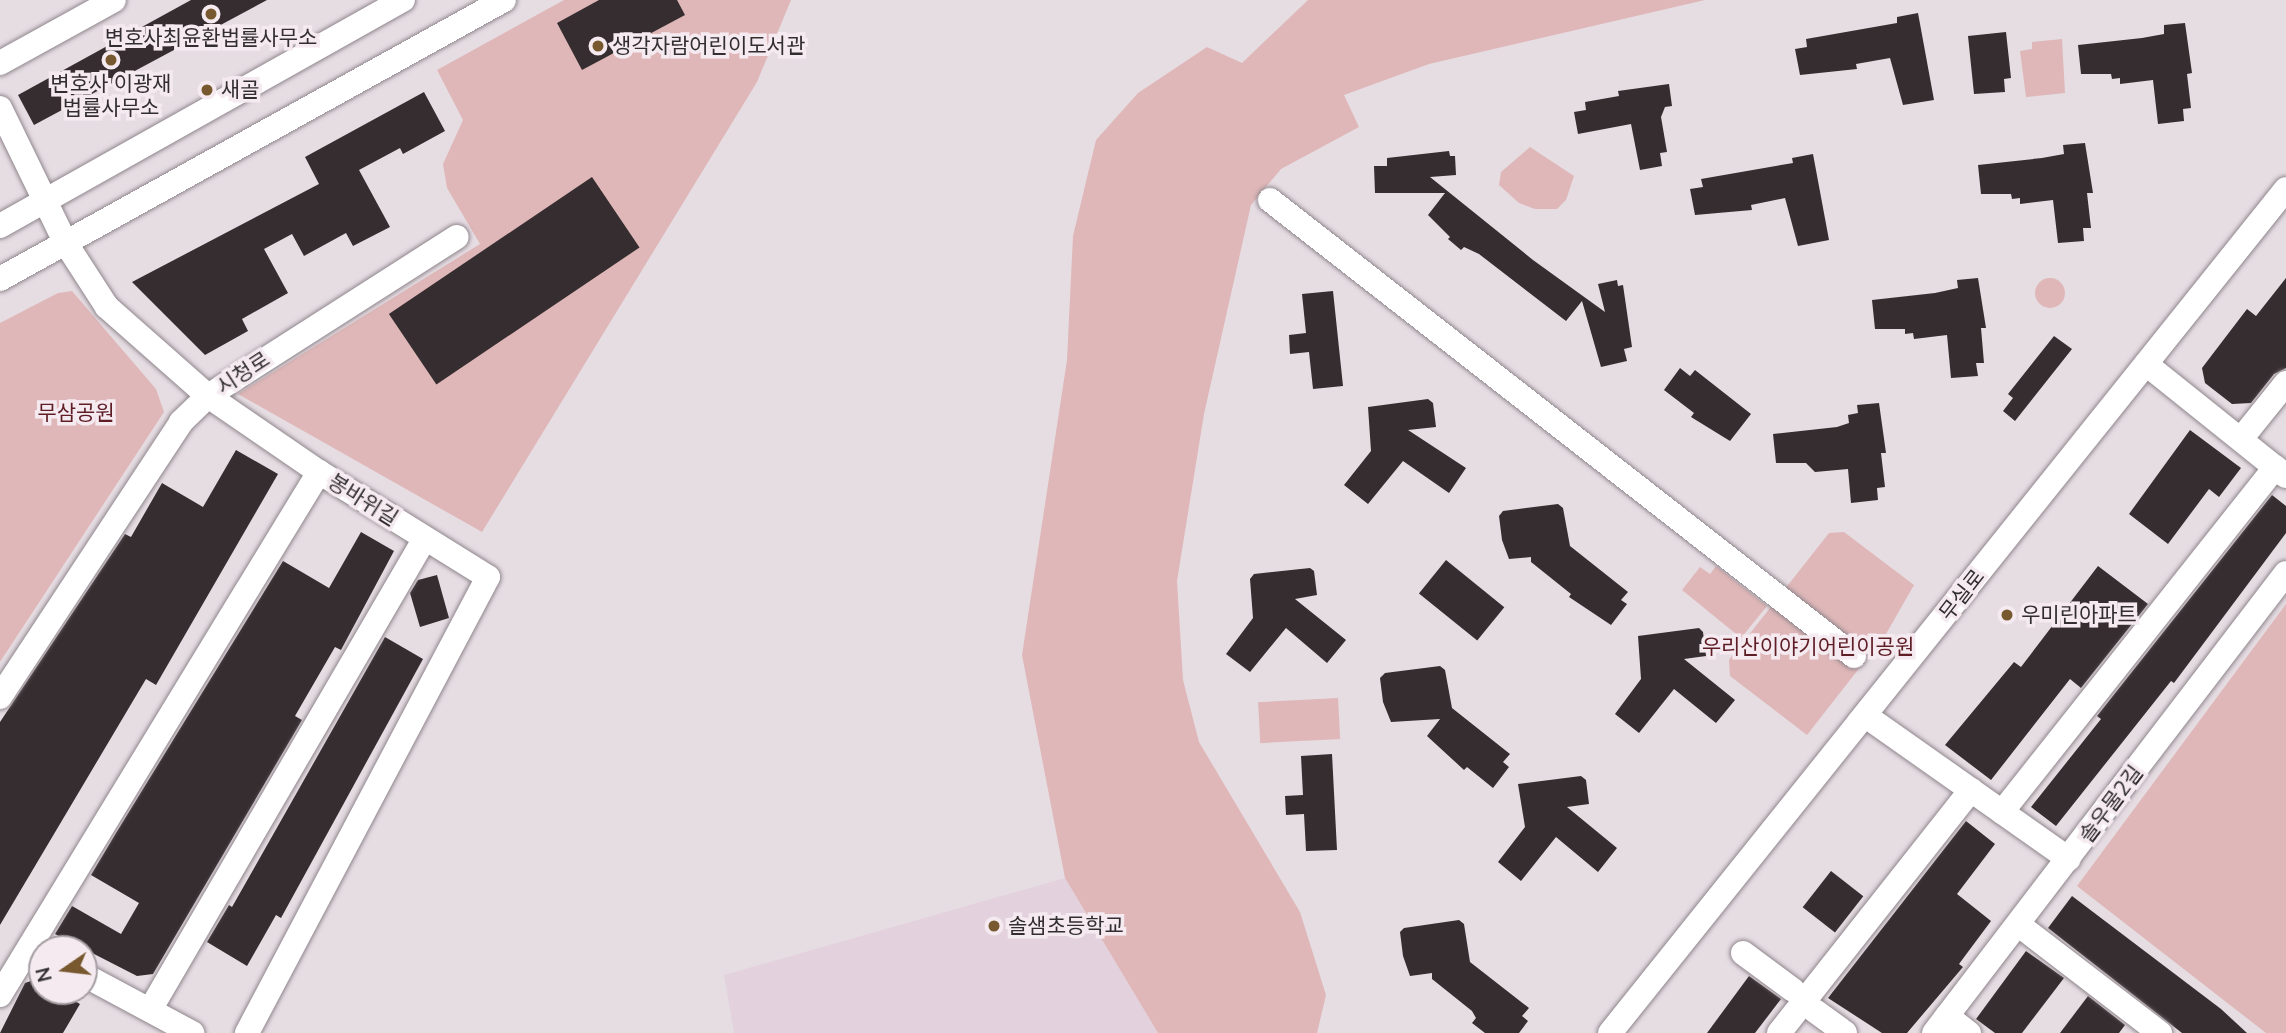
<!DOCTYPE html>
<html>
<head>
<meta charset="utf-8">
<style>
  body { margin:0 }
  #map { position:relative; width:2286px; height:1033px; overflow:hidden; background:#e6dde3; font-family:"Nunito Sans","Noto Sans KR",sans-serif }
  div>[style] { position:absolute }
  .built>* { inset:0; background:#e3d2dd }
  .green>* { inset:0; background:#dfb7b8; transform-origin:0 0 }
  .round { border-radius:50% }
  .building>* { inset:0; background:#352d2f; transform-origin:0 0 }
  .roads { filter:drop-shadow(0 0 2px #8f868c) drop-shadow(0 0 2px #8f868c) }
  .minor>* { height:24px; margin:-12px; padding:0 12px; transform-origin:12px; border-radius:12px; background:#fff }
  .dots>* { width:19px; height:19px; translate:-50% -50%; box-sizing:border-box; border:4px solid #f4eaf0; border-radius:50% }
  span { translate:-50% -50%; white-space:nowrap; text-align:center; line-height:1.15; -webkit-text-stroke:7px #f4eaf0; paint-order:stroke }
  .poi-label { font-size:21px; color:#322e30 }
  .left { translate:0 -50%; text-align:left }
  .street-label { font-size:21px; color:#322e30 }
  .park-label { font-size:21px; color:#5f1d26 }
  .north { position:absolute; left:28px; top:935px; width:70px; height:70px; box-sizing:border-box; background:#f4eaf0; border:2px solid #a69fa3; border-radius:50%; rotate:256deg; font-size:19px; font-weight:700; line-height:28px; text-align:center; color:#322e30 }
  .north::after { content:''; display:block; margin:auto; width:24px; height:32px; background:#78582e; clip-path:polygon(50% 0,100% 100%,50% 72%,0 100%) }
</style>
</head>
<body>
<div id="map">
  <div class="built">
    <i style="clip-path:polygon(1065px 878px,1158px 1033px,734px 1033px,724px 975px)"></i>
  </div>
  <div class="green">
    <i style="clip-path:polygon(564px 0,791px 0,757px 82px,482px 532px,238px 394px,480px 244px,447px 188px,443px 164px,463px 120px,437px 70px)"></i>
    <i style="clip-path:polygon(1308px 0,1705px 0,1429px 64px,1344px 95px,1359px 127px,1281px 169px,1251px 205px,1204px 414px,1177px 581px,1183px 680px,1199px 742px,1300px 912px,1326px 995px,1317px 1033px,1158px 1033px,1065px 878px,1022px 655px,1067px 360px,1073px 236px,1096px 140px,1138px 93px,1207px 47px,1242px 63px)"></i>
    <i style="clip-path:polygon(2062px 39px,2065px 93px,2026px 97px,2020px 51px,2032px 49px,2032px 42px)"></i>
    <i style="clip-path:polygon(1530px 147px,1574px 176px,1566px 200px,1557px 209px,1535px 209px,1519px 203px,1499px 185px,1501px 172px)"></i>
    <i class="round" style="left:2035px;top:278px;width:30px;height:30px"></i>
    <i style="clip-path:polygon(72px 291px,156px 389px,164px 412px,0 662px,0 323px,58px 293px)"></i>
    <i style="clip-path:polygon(1844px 532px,1914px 585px,1886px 634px,1807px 735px,1730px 676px,1729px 660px,1829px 533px)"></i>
    <i style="clip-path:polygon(1716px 566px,1767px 606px,1741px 638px,1682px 590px,1700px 567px,1710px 574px)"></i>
    <i style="clip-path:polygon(2286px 604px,2286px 1033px,2266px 1033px,2077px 886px)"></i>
    <i style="left:1338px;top:698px;width:41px;height:80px;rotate:87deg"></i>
  </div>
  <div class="building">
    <i style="clip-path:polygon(191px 0,267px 0,34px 125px,18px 95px)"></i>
    <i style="clip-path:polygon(599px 0,677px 0,685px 15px,582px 70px,557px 23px)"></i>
    <i style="clip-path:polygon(1918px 13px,1934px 100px,1903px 105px,1890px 58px,1856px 64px,1857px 69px,1800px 75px,1795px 49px,1807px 47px,1806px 39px,1897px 23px,1897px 17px)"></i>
    <i style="clip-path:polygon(2185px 23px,2192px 73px,2187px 74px,2191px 108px,2183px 109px,2184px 121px,2158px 124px,2153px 80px,2120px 84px,2120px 78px,2112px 79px,2111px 74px,2081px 74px,2078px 45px,2142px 38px,2164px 34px,2164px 25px)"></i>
    <i style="clip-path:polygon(2006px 32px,2011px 78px,2004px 79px,2005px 92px,1974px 94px,1968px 36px)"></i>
    <i style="clip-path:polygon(1669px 84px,1672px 106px,1665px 107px,1661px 117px,1667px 152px,1660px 153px,1662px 166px,1640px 170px,1631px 124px,1578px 134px,1574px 112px,1586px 110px,1585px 102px,1619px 96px,1618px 91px)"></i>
    <i style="clip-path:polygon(424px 92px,445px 131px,403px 154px,400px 148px,359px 170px,390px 227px,353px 246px,346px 233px,304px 256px,292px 234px,264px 249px,288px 293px,242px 319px,248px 331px,205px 355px,132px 282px,319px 184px,305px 157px)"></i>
    <i style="clip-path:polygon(2085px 143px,2093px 193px,2087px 193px,2091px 228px,2083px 228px,2084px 241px,2058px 243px,2053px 200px,2020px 204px,2020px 198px,2012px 199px,2011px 194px,1981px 194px,1978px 165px,2042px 158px,2064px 154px,2063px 145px)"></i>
    <i style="clip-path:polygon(1449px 151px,1450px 156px,1455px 156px,1456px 175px,1430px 177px,1533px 260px,1605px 312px,1598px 284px,1617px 280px,1618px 286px,1623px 285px,1632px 347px,1624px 349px,1627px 361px,1601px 367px,1582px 301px,1566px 321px,1479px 254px,1464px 247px,1461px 250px,1448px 239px,1450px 237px,1428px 215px,1445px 193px,1375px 193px,1374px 166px,1387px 166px,1387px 158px)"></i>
    <i style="clip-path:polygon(1813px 154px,1829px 240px,1798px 246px,1785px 198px,1751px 205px,1752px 210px,1695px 215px,1690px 189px,1703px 187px,1701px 179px,1793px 163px,1792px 158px)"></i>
    <i style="left:592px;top:177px;width:85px;height:245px;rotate:56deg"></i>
    <i style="clip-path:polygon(1978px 278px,1986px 328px,1981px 328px,1984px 363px,1976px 363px,1978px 376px,1951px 378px,1947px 335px,1914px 339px,1913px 333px,1905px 334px,1905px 329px,1875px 329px,1872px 300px,1935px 293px,1958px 288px,1957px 280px)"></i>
    <i style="clip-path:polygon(2286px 278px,2286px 368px,2274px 374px,2251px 403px,2232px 404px,2205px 383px,2202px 368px,2247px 309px,2256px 316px)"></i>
    <i style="clip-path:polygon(1333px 291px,1343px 386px,1313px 389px,1309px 352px,1290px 354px,1289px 335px,1306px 333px,1302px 294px)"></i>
    <i style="clip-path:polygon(2054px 336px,2072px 349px,2015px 421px,2003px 411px,2013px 398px,2008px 394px)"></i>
    <i style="clip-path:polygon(1680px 368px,1690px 376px,1695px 370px,1751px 414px,1730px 441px,1691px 417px,1694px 413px,1664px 390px)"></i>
    <i style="clip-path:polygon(1428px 399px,1433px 403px,1436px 427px,1408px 430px,1466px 468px,1449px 493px,1403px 461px,1368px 504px,1344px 485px,1371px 451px,1368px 407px)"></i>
    <i style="clip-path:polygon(1879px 403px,1886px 453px,1881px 453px,1885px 487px,1877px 488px,1878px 500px,1851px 503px,1848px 469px,1815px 472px,1806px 463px,1776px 463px,1773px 434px,1837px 427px,1849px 423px,1848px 415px,1858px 413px,1857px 405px)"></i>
    <i style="clip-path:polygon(2190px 430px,2241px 468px,2219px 497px,2209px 489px,2168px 544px,2129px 514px)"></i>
    <i style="clip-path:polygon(236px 450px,278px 474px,156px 685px,146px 679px,0 925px,0 722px,125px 534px,131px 537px,162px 483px,203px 507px)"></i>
    <i style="clip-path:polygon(2272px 495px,2286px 506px,2286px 533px,2174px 683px,2171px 681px,2056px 826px,2031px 807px,2101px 719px,2097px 716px)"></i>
    <i style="clip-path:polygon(1558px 504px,1563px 508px,1570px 546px,1628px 592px,1621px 600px,1627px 604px,1611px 625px,1569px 597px,1571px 594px,1531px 562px,1531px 557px,1509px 559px,1502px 540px,1499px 516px,1503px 511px)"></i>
    <i style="clip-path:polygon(361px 532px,394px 551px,341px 650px,335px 647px,295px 716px,302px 720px,153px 974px,137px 976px,55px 934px,72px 906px,121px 934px,139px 903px,91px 875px,116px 833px,283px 561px,329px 588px)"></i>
    <i style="left:1446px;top:560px;width:75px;height:43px;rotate:39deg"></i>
    <i style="clip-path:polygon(2098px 566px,2148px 604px,2081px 688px,2070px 679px,1991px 780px,1945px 745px,2014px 662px,2021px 667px)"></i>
    <i style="clip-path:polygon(1310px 568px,1314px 571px,1317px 595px,1295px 599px,1346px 640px,1327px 663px,1286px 628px,1250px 672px,1226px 654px,1253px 618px,1250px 579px,1254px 574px)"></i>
    <i style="clip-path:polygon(437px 575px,449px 618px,420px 627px,410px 593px,418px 580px)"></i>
    <i style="clip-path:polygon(1699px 628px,1703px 632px,1706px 656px,1684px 659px,1735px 700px,1716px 723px,1674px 689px,1639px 733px,1615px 714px,1641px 679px,1638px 636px)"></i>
    <i style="clip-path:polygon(385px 637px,423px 659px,281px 918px,276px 915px,247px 966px,207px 942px,229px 905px,232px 907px)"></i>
    <i style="clip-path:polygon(1440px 666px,1445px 670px,1452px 708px,1510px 754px,1503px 762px,1509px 767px,1493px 788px,1467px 767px,1464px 770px,1427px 736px,1440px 719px,1391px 722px,1383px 702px,1380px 678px,1385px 673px)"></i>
    <i style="clip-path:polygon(1332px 754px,1337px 850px,1306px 851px,1304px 814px,1286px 815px,1285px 796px,1303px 795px,1301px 756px)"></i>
    <i style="clip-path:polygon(1581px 776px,1586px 780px,1589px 804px,1567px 807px,1617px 848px,1598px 872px,1556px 837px,1521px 881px,1498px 862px,1525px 827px,1518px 784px)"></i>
    <i style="clip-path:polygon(1966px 821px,1995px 844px,1957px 894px,1991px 921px,1959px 964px,1963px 967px,1907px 1033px,1882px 1033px,1828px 998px)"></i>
    <i style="left:1831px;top:871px;width:41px;height:46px;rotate:38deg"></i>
    <i style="clip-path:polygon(2072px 896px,2221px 1009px,2247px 1033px,2182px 1033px,2048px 928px)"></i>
    <i style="clip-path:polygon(1459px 920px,1464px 924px,1470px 962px,1529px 1008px,1522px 1016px,1528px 1021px,1519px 1033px,1485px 1033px,1472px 1023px,1476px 1018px,1472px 1011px,1432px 979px,1432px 973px,1410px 976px,1403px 956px,1400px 932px,1404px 928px)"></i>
    <i style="clip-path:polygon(2026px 951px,2064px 978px,2022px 1033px,1995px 1033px,1976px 1019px)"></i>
    <i style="clip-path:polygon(1749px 976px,1781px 999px,1755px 1033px,1707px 1033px)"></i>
    <i style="clip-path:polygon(42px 977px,42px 991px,58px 991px,80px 1004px,63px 1033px,0 1033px,25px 983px)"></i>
    <i style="clip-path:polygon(2088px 996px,2125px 1025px,2119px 1033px,2060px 1033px)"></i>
  </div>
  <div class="roads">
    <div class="minor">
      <i style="left:0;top:63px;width:130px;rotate:-28.9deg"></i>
      <i style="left:0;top:108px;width:149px;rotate:64.1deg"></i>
      <i style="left:65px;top:242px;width:77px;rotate:57.1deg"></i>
      <i style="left:107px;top:307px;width:135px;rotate:41.4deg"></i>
      <i style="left:208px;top:396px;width:135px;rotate:34.4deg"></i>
      <i style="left:319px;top:472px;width:199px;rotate:31.9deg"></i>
      <i style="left:488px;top:577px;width:516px;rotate:117.86deg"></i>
      <i style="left:1270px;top:200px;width:741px;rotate:37.98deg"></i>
      <i style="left:0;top:226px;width:462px;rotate:-29.3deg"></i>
      <i style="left:0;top:279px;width:576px;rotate:-28.97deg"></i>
      <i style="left:2146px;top:364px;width:179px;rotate:38.7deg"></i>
      <i style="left:2241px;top:439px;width:72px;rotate:-51.2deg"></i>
      <i style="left:0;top:697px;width:329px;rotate:-56.6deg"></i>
      <i style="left:181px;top:422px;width:37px;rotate:-44deg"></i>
      <i style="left:208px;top:396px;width:295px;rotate:-32.6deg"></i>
      <i style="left:1866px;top:716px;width:248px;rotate:35.2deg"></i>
      <i style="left:2002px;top:812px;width:440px;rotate:-51.6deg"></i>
      <i style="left:2019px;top:925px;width:178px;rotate:37.5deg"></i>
      <i style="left:1743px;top:953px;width:62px;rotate:36.5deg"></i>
      <i style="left:84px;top:975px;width:123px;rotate:28.2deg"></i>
      <i style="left:0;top:995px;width:613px;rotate:-58.62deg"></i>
      <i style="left:150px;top:1010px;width:546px;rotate:-59.77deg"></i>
      <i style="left:1815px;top:1011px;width:37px;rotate:36deg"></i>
      <i style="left:1947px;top:1016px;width:28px;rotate:38deg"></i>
      <i style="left:1610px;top:1033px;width:1081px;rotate:-51.31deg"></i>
      <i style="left:1779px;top:1033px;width:310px;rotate:-51.7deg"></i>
      <i style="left:1934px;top:1033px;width:579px;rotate:-52.58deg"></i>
    </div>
  </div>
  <div class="dots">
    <i style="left:211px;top:14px;background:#78582e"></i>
    <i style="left:598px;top:46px;background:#78582e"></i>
    <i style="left:111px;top:60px;background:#78582e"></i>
    <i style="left:207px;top:90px;background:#78582e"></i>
    <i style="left:2007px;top:615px;background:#78582e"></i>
    <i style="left:994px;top:926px;background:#78582e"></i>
  </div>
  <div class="poi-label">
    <span style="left:211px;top:38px">변호사최윤환법률사무소</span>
    <span class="left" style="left:612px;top:46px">생각자람어린이도서관</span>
    <span style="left:111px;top:96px">변호사 이광재<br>법률사무소</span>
    <span class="left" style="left:221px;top:90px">새골</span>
    <span class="left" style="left:2021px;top:615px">우미린아파트</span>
    <span class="left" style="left:1008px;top:926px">솔샘초등학교</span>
  </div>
  <div class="street-label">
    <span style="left:243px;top:373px;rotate:-33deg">시청로</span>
    <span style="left:363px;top:500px;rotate:32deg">봉바위길</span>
    <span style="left:1962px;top:595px;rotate:-52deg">무실로</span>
    <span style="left:2111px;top:804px;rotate:-53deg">솔우물2길</span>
  </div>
  <div class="park-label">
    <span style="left:76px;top:413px">무삼공원</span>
    <span style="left:1808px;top:647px">우리산이야기어린이공원</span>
  </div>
  <div class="north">N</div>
</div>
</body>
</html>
